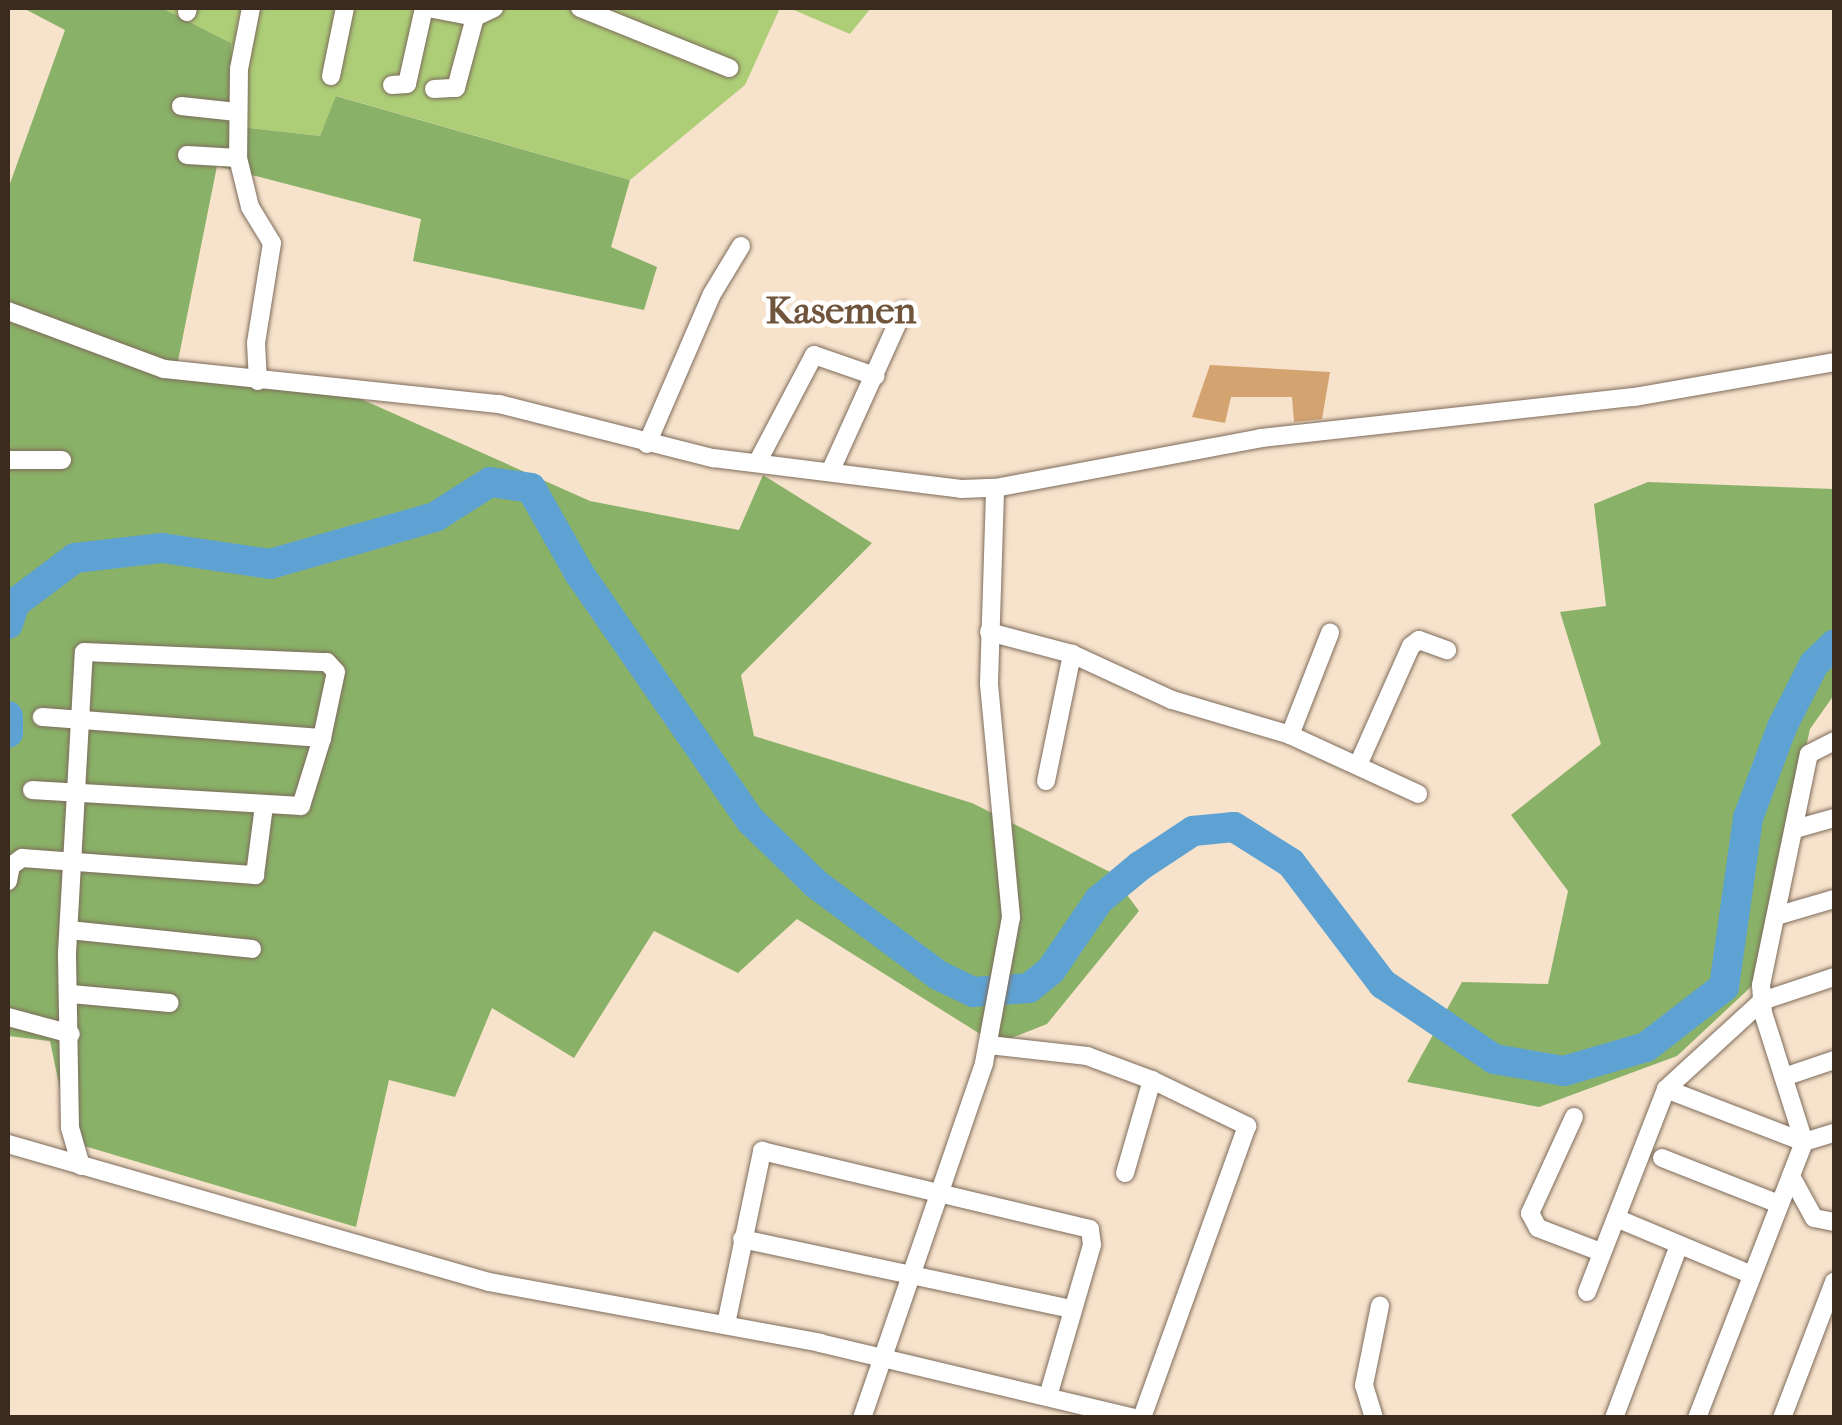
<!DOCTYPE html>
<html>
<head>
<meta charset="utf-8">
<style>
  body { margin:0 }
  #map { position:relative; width:1842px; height:1425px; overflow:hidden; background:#f7e3cc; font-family:"IM FELL French Canon",serif }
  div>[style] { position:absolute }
  .green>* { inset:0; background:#adce77 }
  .forest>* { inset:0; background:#8ab168 }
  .river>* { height:30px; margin:-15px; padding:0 15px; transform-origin:15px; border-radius:15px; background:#5ea2d3 }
  .building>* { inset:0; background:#d3a370 }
  .roads { filter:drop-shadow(0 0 2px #7d6b5b) drop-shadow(0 0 2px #7d6b5b) }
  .minor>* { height:18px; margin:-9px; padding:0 9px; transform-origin:9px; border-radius:9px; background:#fff }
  span { translate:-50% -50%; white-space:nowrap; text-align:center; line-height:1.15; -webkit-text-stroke:9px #fff; paint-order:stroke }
  .quarter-label { font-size:38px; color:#70543b; font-weight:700 }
  .frame { position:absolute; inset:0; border:10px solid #3b2a1e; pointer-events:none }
</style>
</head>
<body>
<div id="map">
  <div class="green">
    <i style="clip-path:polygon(162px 8px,780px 8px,745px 85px,630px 180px,337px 96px,320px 136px,233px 126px,231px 43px)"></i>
    <i style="clip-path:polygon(789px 8px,871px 8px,850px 34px)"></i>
  </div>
  <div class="forest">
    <i style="clip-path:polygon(23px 8px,162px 8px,231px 43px,233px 126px,320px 136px,336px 96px,630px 180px,611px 247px,657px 267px,644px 310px,413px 261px,421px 219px,217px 166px,176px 371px,361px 399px,590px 501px,739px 530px,763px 475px,872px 543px,741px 675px,754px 736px,972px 803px,1110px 872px,1139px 911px,1047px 1024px,996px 1044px,797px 919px,738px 973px,654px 931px,574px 1058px,492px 1008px,455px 1097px,389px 1080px,356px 1227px,71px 1142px,50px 1041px,8px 1036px,8px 189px,65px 30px)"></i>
    <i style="clip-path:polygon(1648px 482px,1834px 489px,1834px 695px,1810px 729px,1753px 985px,1677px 1056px,1539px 1107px,1407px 1082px,1462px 982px,1548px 984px,1568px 891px,1511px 815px,1601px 744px,1560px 612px,1606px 606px,1594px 504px)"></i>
  </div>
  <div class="river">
    <i style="left:8px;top:624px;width:22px;rotate:-72deg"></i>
    <i style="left:15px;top:603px;width:75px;rotate:-36.9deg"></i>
    <i style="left:75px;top:558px;width:88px;rotate:-6.6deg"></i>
    <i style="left:162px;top:548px;width:109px;rotate:8.4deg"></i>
    <i style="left:270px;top:564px;width:172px;rotate:-15.9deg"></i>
    <i style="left:435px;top:517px;width:65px;rotate:-32.5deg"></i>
    <i style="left:490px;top:482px;width:41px;rotate:8.3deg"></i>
    <i style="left:531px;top:488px;width:98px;rotate:60.5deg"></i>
    <i style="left:579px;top:573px;width:302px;rotate:55.3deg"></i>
    <i style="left:751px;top:821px;width:91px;rotate:44.1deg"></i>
    <i style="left:816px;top:884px;width:152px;rotate:36.7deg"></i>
    <i style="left:938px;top:975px;width:39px;rotate:26deg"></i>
    <i style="left:973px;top:992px;width:56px;rotate:-4.1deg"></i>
    <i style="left:1029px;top:988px;width:28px;rotate:-39deg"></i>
    <i style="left:1051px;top:970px;width:85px;rotate:-55.6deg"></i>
    <i style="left:1099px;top:900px;width:53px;rotate:-39.7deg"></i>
    <i style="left:1140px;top:866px;width:64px;rotate:-33.4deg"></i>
    <i style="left:1193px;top:831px;width:41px;rotate:-5.6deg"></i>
    <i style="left:1234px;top:827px;width:67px;rotate:32.3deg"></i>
    <i style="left:1291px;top:863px;width:152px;rotate:52.8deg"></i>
    <i style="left:1383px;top:984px;width:134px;rotate:34deg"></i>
    <i style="left:1494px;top:1059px;width:71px;rotate:9.7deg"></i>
    <i style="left:1564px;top:1071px;width:85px;rotate:-16.3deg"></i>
    <i style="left:1646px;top:1047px;width:98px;rotate:-37.6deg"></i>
    <i style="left:1724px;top:987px;width:171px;rotate:-81.9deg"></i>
    <i style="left:1748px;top:818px;width:97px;rotate:-69.5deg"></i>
    <i style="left:1782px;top:727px;width:71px;rotate:-63.1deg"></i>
    <i style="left:1814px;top:664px;width:28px;rotate:-44deg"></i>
    <i style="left:8px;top:716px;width:17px;rotate:90deg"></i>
  </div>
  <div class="building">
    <i style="clip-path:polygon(1210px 365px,1330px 372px,1322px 419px,1294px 422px,1292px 397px,1231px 397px,1225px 423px,1192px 417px)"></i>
  </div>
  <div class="roads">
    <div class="minor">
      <i style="left:251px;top:8px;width:62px;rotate:101.1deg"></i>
      <i style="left:239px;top:69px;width:89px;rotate:90.6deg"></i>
      <i style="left:238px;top:158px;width:50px;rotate:76.2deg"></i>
      <i style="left:250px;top:207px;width:42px;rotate:58.6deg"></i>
      <i style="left:272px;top:243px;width:101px;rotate:99.1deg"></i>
      <i style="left:256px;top:343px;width:38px;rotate:87deg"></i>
      <i style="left:428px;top:8px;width:48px;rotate:10.8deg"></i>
      <i style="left:475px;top:17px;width:21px;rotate:-25deg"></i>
      <i style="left:580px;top:8px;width:161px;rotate:21.9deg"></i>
      <i style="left:187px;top:12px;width:4px;rotate:-76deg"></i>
      <i style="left:331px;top:76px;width:69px;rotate:-78.4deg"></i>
      <i style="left:392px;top:85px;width:15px;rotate:-4deg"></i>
      <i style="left:407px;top:84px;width:78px;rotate:-77.4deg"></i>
      <i style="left:434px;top:89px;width:22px;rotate:-3deg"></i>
      <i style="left:456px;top:88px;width:73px;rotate:-75deg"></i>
      <i style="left:181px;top:106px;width:56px;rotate:6.1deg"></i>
      <i style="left:187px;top:155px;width:51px;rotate:3.4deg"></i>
      <i style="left:8px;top:311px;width:166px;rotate:20.4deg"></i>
      <i style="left:164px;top:369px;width:337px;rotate:6deg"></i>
      <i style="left:499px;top:404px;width:221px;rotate:14.2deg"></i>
      <i style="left:713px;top:458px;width:250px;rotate:7.1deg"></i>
      <i style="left:961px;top:489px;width:34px;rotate:-2deg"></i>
      <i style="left:995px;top:488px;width:271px;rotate:-10.6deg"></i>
      <i style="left:1261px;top:438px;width:375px;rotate:-6.3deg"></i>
      <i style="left:1634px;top:397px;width:203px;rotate:-9.9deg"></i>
      <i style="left:647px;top:444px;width:163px;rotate:-66.6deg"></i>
      <i style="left:712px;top:294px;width:56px;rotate:-58.9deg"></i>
      <i style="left:8px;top:460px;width:54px"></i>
      <i style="left:757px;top:463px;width:122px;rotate:-62.2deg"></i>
      <i style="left:814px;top:355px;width:65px;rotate:19deg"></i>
      <i style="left:830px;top:472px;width:177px;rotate:-65.6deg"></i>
      <i style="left:989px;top:632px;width:86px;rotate:14.8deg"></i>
      <i style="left:1072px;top:654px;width:110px;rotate:24.7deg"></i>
      <i style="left:1172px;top:700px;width:123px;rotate:16.5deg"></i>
      <i style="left:1290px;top:735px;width:141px;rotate:24.7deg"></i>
      <i style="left:1290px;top:735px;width:110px;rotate:-68.6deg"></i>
      <i style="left:1358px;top:765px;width:130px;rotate:-66deg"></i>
      <i style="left:1411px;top:646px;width:10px;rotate:-37deg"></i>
      <i style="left:1419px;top:640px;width:30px;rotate:20deg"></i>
      <i style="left:1046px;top:781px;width:130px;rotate:-78.4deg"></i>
      <i style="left:32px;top:790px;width:269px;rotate:3.4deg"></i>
      <i style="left:301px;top:806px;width:71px;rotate:-72.8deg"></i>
      <i style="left:322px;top:738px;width:281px;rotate:-175.7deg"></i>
      <i style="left:1795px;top:829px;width:41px;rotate:-15.8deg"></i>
      <i style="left:8px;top:881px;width:15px;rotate:-79deg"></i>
      <i style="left:11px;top:866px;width:14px;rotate:-36deg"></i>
      <i style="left:22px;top:858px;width:234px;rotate:4.2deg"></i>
      <i style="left:255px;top:875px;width:70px;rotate:-82.6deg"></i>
      <i style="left:1776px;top:916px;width:60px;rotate:-16.3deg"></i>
      <i style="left:69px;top:930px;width:184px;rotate:5.9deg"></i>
      <i style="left:71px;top:994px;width:99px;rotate:5.2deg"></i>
      <i style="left:8px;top:1017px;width:65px;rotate:15.1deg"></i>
      <i style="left:989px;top:1045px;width:99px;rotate:6.4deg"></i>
      <i style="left:1087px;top:1056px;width:69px;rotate:20.3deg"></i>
      <i style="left:1784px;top:1077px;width:53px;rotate:-18.8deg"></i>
      <i style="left:1666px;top:1089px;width:148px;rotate:21deg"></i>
      <i style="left:1804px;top:1142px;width:31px;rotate:-17deg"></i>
      <i style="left:1574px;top:1117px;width:106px;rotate:114.6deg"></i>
      <i style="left:1530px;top:1213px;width:17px;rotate:62deg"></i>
      <i style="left:1538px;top:1228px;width:64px;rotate:21deg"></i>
      <i style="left:8px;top:1144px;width:500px;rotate:16.01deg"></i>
      <i style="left:489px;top:1282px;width:337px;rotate:10.4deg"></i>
      <i style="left:820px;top:1343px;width:323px;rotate:13.4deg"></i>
      <i style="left:1662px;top:1158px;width:126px;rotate:21.5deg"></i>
      <i style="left:81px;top:1166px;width:40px;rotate:-106deg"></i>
      <i style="left:70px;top:1128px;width:175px;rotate:-91deg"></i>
      <i style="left:67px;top:953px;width:301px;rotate:-86.8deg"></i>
      <i style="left:84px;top:652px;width:243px;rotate:2.4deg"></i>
      <i style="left:327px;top:662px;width:13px;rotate:48deg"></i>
      <i style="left:336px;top:672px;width:67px;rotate:102deg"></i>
      <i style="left:1125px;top:1173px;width:97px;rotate:-73.8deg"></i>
      <i style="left:1152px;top:1080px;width:106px;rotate:25.8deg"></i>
      <i style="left:1247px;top:1126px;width:310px;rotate:109.8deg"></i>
      <i style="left:1791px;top:1176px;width:48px;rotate:61.3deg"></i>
      <i style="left:1814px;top:1218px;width:20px;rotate:11deg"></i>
      <i style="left:1616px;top:1218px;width:147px;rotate:22.7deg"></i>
      <i style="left:742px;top:1239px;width:336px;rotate:12deg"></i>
      <i style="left:1587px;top:1292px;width:218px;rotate:-68.7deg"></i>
      <i style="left:1666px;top:1089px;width:130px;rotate:-42.5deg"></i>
      <i style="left:1762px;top:1001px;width:76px;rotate:-18.4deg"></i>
      <i style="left:726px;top:1324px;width:177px;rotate:-78.2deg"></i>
      <i style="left:762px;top:1151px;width:337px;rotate:13.4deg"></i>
      <i style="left:1090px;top:1229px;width:16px;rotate:83deg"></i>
      <i style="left:1092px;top:1245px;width:154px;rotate:106.2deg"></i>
      <i style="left:862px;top:1418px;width:375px;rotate:-71deg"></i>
      <i style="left:984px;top:1063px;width:148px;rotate:-79.5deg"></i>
      <i style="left:1011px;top:917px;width:235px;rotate:-95.4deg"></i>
      <i style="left:989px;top:683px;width:195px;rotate:-88.2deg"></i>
      <i style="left:1374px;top:1418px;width:34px;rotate:-107deg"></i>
      <i style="left:1364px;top:1385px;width:81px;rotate:-78.6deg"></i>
      <i style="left:1614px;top:1418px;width:185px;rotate:-69.4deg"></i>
      <i style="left:1697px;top:1418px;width:296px;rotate:-68.8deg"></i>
      <i style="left:1804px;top:1142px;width:135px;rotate:-107.6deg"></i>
      <i style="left:1763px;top:1013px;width:28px;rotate:-94deg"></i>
      <i style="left:1761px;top:985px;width:236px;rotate:-78.3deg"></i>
      <i style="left:1809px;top:754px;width:28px;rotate:-27deg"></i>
      <i style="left:1782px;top:1418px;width:146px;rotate:-69.1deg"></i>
    </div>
  </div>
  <div class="quarter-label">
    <span style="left:841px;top:311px">Kasemen</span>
  </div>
  <div class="frame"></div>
</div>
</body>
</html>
